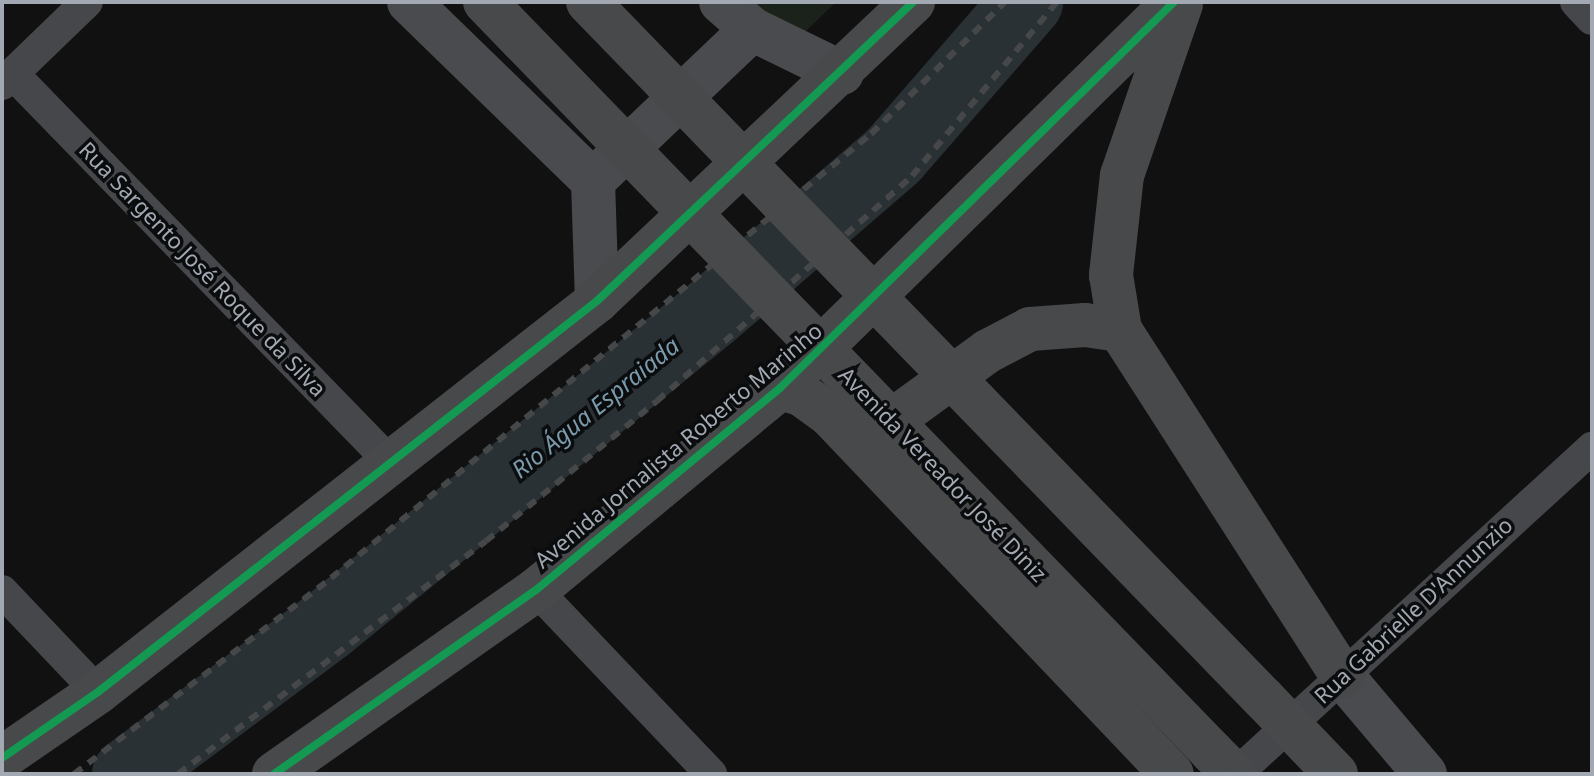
<!DOCTYPE html>
<html>
<head>
<meta charset="utf-8">
<style>
  body { margin:0 }
  #map { position:relative; width:1594px; height:776px; overflow:hidden; background:#111; font-family:"Noto Sans",sans-serif }
  div>[style] { position:absolute }
  .green>* { inset:0; background:#1b211b }
  .river>* { height:72px; margin:-36px; padding:0 36px; transform-origin:36px; border-radius:36px; background:#293135 }
  .street>* { height:32px; margin:-16px; padding:0 16px; transform-origin:16px; border-radius:16px; background:#45474a }
  .secondary>* { height:44px; margin:-22px; padding:0 22px; transform-origin:22px; border-radius:22px; background:#494b4e }
  .primary>* { height:44px; margin:-22px; padding:0 22px; transform-origin:22px; border-radius:22px; background:#48494b }
  .rail>* { height:6px; margin-top:-3px; transform-origin:0; background:repeating-linear-gradient(90deg,#464749 0 10px,transparent 0 18px) }
  .primary-bridge>* { height:44px; margin:-22px; padding:0 22px; transform-origin:22px; border-radius:22px; background:#48494b }
  .cycleway>* { height:8px; margin:-4px; padding:0 4px; transform-origin:4px; border-radius:4px; background:#139951 }
  span { translate:-50% -50%; white-space:nowrap; text-align:center; line-height:1.15; -webkit-text-stroke:7px #0b0c0d; paint-order:stroke }
  .street-label { font-size:22px; color:#a2a9b2 }
  .water-label { font-size:24px; color:#7a9aac; font-style:italic }
  .frame { position:absolute; inset:0; border:4px solid #a2a9b2; pointer-events:none }
</style>
</head>
<body>
<div id="map">
  <div class="green">
    <i style="clip-path:polygon(732px 2px,836px 2px,802px 35px)"></i>
  </div>
  <div class="river">
    <i style="left:128px;top:774px;width:246px;rotate:-36.7deg"></i>
    <i style="left:325px;top:627px;width:496px;rotate:-39.1deg"></i>
    <i style="left:710px;top:314px;width:243px;rotate:-40.8deg"></i>
    <i style="left:894px;top:155px;width:203px;rotate:-49deg"></i>
  </div>
  <div class="street">
    <i style="left:1576px;top:2px;width:23px;rotate:47deg"></i>
    <i style="left:13px;top:74px;width:545px;rotate:45.82deg"></i>
    <i style="left:2px;top:84px;width:118px;rotate:-44deg"></i>
    <i style="left:536px;top:590px;width:254px;rotate:46.4deg"></i>
    <i style="left:2px;top:591px;width:139px;rotate:46.5deg"></i>
    <i style="left:1236px;top:774px;width:483px;rotate:-42.5deg"></i>
  </div>
  <div class="secondary">
    <i style="left:409px;top:2px;width:257px;rotate:44.2deg"></i>
    <i style="left:593px;top:181px;width:120px;rotate:88.1deg"></i>
    <i style="left:721px;top:2px;width:41px;rotate:41.1deg"></i>
    <i style="left:752px;top:29px;width:100px;rotate:26.1deg"></i>
    <i style="left:600px;top:174px;width:210px;rotate:-43.6deg"></i>
    <i style="left:1343px;top:677px;width:127px;rotate:49.8deg"></i>
  </div>
  <div class="primary">
    <i style="left:1181px;top:4px;width:181px;rotate:109deg"></i>
    <i style="left:1122px;top:175px;width:101px;rotate:96.3deg"></i>
    <i style="left:1111px;top:275px;width:56px;rotate:80.7deg"></i>
    <i style="left:1120px;top:330px;width:412px;rotate:57.3deg"></i>
    <i style="left:780px;top:388px;width:22px;rotate:16deg"></i>
    <i style="left:801px;top:394px;width:34px;rotate:36deg"></i>
    <i style="left:829px;top:414px;width:497px;rotate:46.4deg"></i>
    <i style="left:876px;top:452px;width:16px;rotate:-79deg"></i>
    <i style="left:879px;top:436px;width:23px;rotate:-49deg"></i>
    <i style="left:894px;top:419px;width:116px;rotate:-35.9deg"></i>
    <i style="left:988px;top:351px;width:47px;rotate:-27.6deg"></i>
    <i style="left:1030px;top:329px;width:55px;rotate:-4.2deg"></i>
    <i style="left:1085px;top:325px;width:35px;rotate:8deg"></i>
    <i style="left:1264px;top:699px;width:104px;rotate:46.2deg"></i>
    <i style="left:1212px;top:752px;width:31px;rotate:45deg"></i>
    <i style="left:2px;top:758px;width:116px;rotate:-34.5deg"></i>
    <i style="left:98px;top:692px;width:634px;rotate:-38.08deg"></i>
    <i style="left:597px;top:301px;width:435px;rotate:-43.4deg"></i>
    <i style="left:274px;top:774px;width:320px;rotate:-35.1deg"></i>
    <i style="left:536px;top:590px;width:317px;rotate:-39.6deg"></i>
    <i style="left:780px;top:388px;width:552px;rotate:-44.41deg"></i>
  </div>
  <div class="rail">
    <i style="left:74px;top:774px;width:323px;rotate:-37.3deg"></i>
    <i style="left:331px;top:578px;width:699px;rotate:-39.43deg"></i>
    <i style="left:871px;top:134px;width:188px;rotate:-44.6deg"></i>
    <i style="left:178px;top:774px;width:386px;rotate:-37.1deg"></i>
    <i style="left:486px;top:541px;width:221px;rotate:-39.3deg"></i>
    <i style="left:657px;top:401px;width:340px;rotate:-41.4deg"></i>
    <i style="left:912px;top:176px;width:226px;rotate:-50.2deg"></i>
  </div>
  <div class="primary-bridge">
    <i style="left:485px;top:2px;width:1045px;rotate:45.89deg"></i>
    <i style="left:588px;top:2px;width:971px;rotate:45.88deg"></i>
  </div>
  <div class="cycleway">
    <i style="left:2px;top:758px;width:116px;rotate:-34.5deg"></i>
    <i style="left:98px;top:692px;width:634px;rotate:-38.08deg"></i>
    <i style="left:597px;top:301px;width:435px;rotate:-43.4deg"></i>
    <i style="left:274px;top:774px;width:320px;rotate:-35.1deg"></i>
    <i style="left:536px;top:590px;width:317px;rotate:-39.6deg"></i>
    <i style="left:780px;top:388px;width:552px;rotate:-44.41deg"></i>
  </div>
  <div class="street-label">
    <span style="left:203px;top:269px;rotate:46deg">Rua Sargento José Roque da Silva</span>
    <span style="left:678px;top:445px;rotate:-40deg">Avenida Jornalista Roberto Marinho</span>
    <span style="left:943px;top:474px;rotate:46deg">Avenida Vereador José Diniz</span>
    <span style="left:1413px;top:610px;rotate:-43deg">Rua Gabrielle D'Annunzio</span>
  </div>
  <div class="water-label">
    <span style="left:595px;top:407px;rotate:-39deg">Rio Água Espraiada</span>
  </div>
  <div class="frame"></div>
</div>
</body>
</html>
